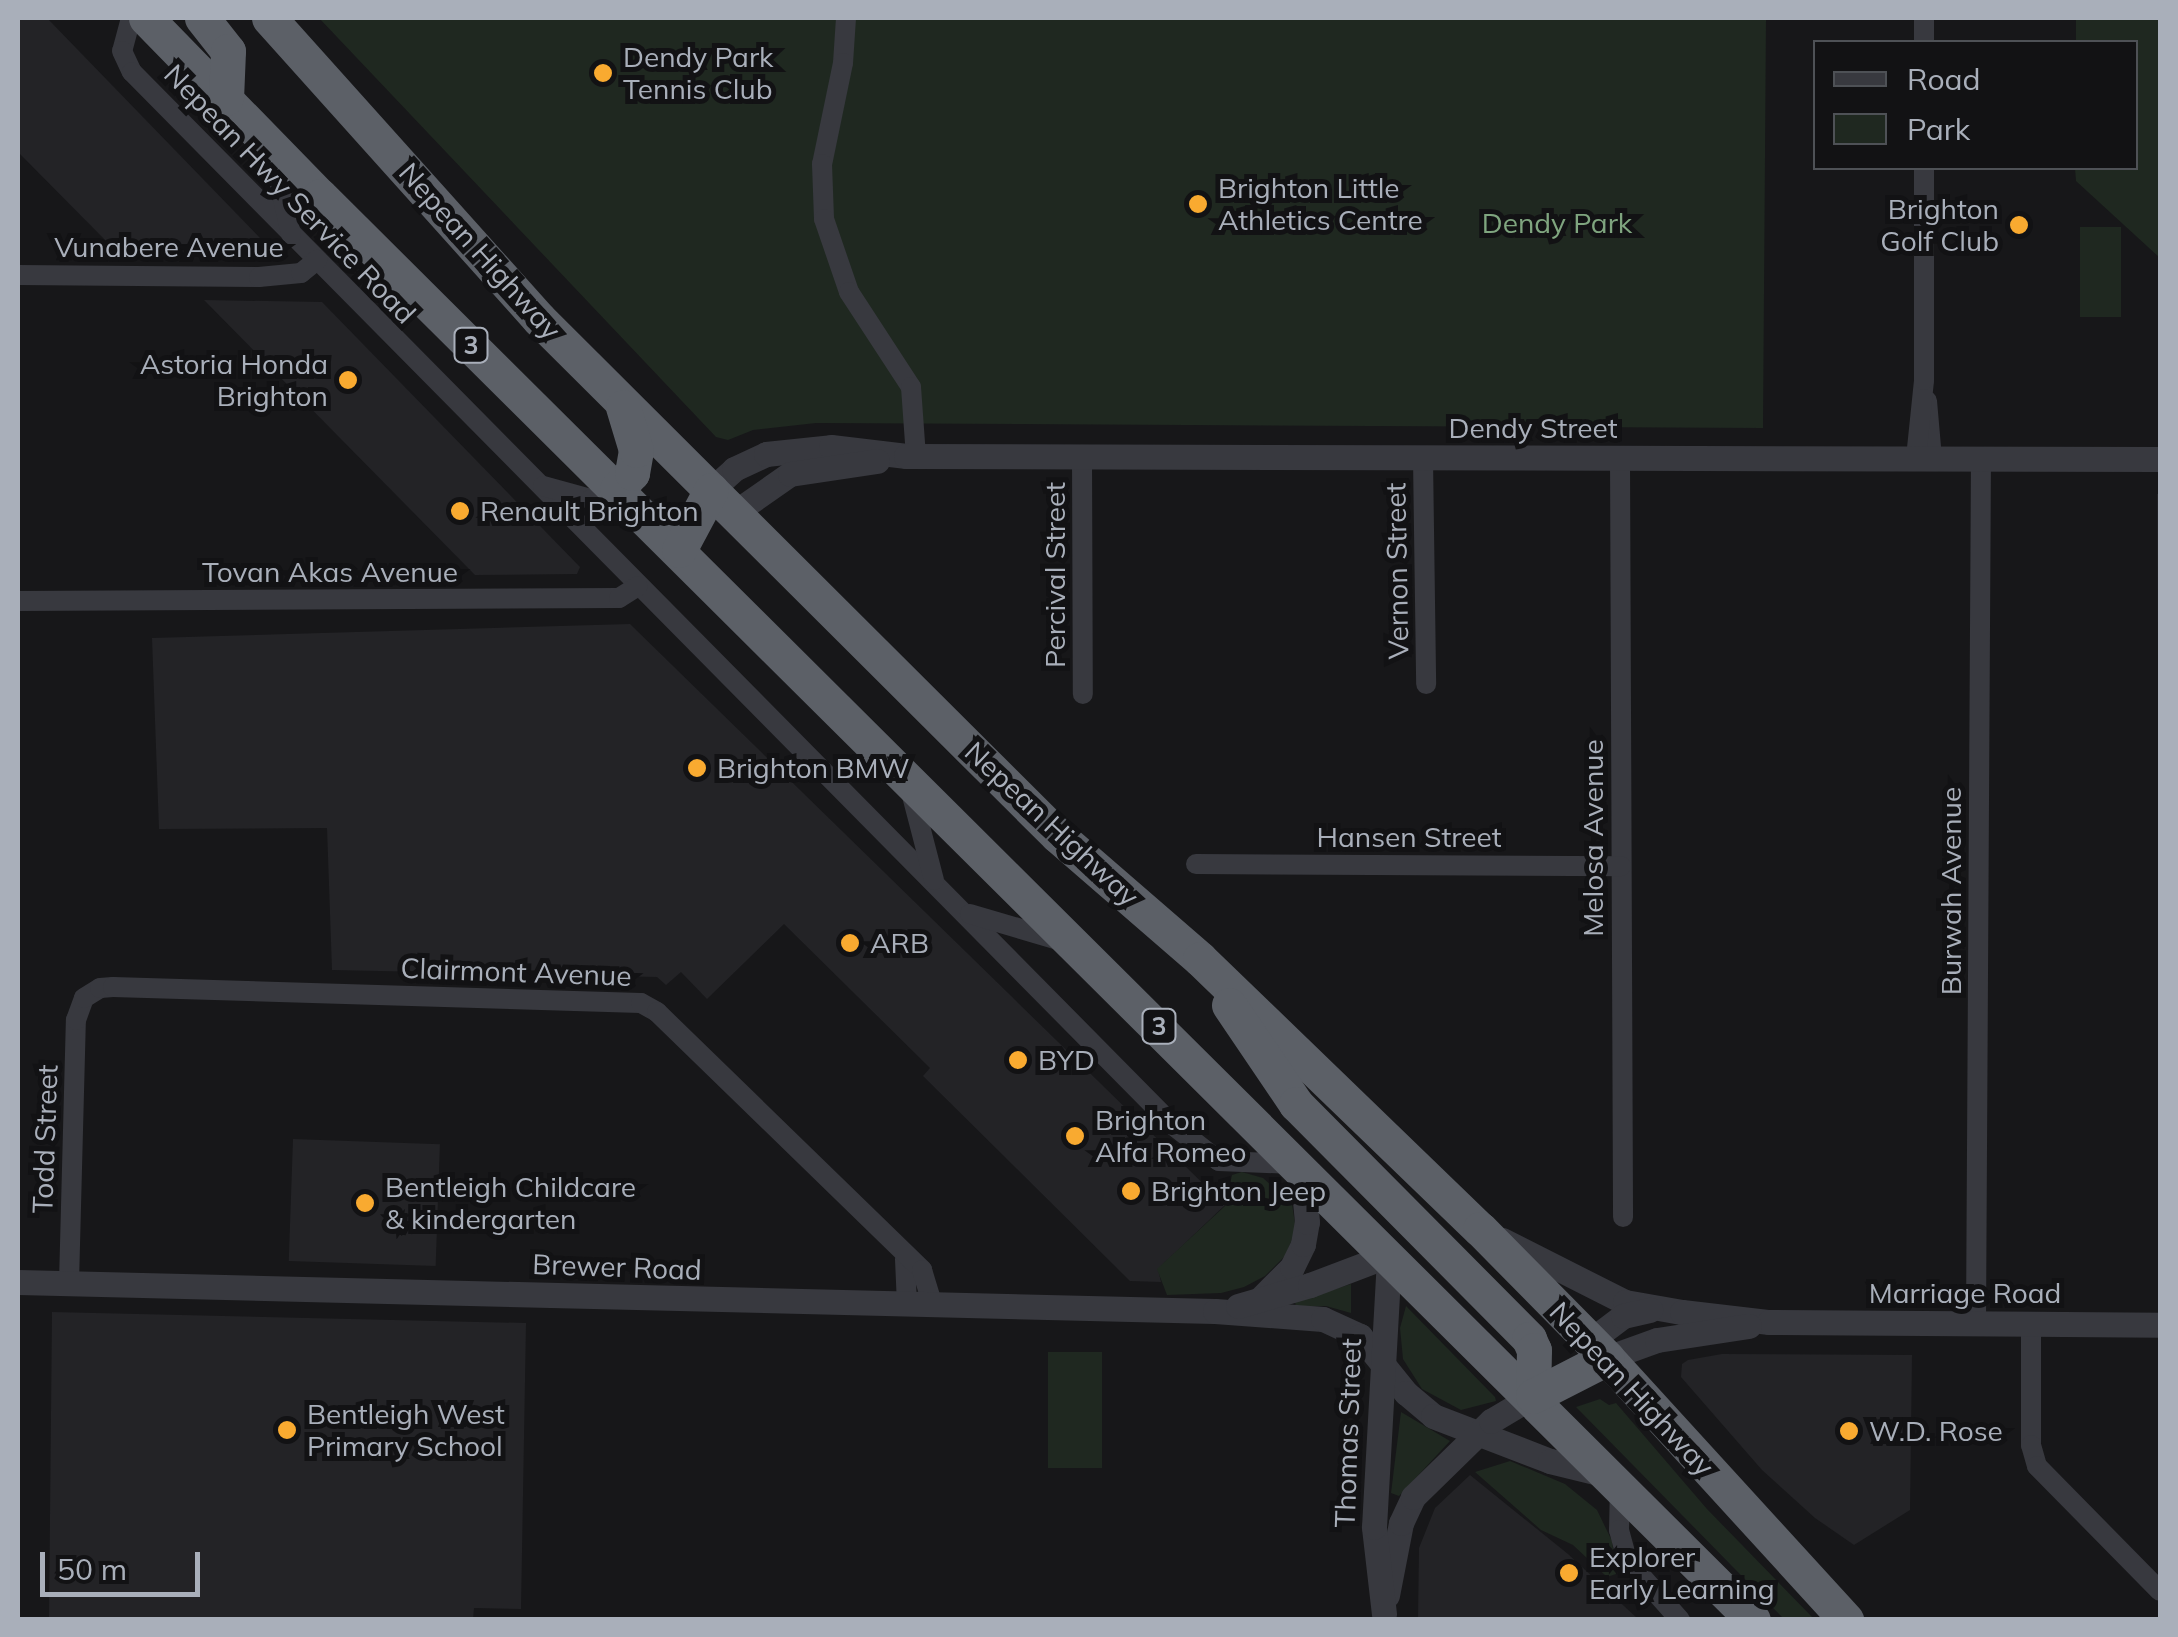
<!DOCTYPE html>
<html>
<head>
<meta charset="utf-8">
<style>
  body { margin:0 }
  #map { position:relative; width:2178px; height:1637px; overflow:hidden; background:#171719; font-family:Mulish,sans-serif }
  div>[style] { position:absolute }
  .built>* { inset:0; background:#232326; transform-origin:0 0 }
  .green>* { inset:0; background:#1f2820; transform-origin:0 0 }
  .minor>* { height:20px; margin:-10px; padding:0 10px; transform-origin:10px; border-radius:10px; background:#38393f }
  .tertiary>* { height:25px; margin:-12.5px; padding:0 12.5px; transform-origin:12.5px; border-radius:12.5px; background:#38393f }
  .trunk>* { height:35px; margin:-17.5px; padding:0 17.5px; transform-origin:17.5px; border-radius:17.5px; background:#5c6067 }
  .dots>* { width:28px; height:28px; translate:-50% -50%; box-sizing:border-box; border:5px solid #121214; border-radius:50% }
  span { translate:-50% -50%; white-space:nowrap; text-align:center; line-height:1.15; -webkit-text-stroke:10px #121214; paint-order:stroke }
  .shield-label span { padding:2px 8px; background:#121214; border:2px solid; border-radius:8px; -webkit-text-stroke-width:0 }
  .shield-label { font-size:25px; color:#a9afba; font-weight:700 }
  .poi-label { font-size:28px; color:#a9afba }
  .left { translate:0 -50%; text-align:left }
  .right { translate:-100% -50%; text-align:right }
  .street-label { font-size:28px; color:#a9afba }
  .park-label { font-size:28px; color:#7fa57f }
  .frame { position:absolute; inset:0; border:20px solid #a9afba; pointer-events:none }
  .legend { position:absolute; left:1813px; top:40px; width:325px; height:130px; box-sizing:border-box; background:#121214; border:2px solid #4e5156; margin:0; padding:12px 18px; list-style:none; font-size:30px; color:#a9afba }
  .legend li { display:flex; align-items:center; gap:20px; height:50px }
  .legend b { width:50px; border:2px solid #4e5156 }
  .scale { position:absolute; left:40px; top:1552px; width:160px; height:45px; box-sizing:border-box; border:5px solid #a9afba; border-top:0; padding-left:12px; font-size:30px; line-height:35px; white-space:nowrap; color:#a9afba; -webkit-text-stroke:8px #121214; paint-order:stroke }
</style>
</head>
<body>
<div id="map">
  <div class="built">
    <i style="clip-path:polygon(18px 18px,47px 18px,260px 238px,244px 254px,113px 248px,18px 152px)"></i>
    <i style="clip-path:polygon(204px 300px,322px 302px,580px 567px,577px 574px,475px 575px)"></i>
    <i style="clip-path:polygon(2157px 494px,2160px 494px,2160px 1023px)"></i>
    <i style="clip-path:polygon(630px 624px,1225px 1205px,1158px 1269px,1161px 1282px,1130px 1281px,923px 1076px,930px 1068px,784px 924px,707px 999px,681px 972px,666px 985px,657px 977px,332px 970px,327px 828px,159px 829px,152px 638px)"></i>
    <i style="left:293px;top:1139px;width:147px;height:122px;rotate:2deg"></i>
    <i style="clip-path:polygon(52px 1312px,526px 1323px,521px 1609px,474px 1608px,473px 1620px,49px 1619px)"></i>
    <i style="clip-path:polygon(1722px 1354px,1912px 1355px,1910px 1510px,1854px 1545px,1815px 1518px,1762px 1470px,1681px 1377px,1682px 1364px,1688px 1360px)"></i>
    <i style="clip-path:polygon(1470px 1475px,1568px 1554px,1638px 1619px,1418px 1619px,1419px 1548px,1435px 1508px)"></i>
  </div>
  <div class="green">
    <i style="clip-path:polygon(319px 18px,1766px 18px,1763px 428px,816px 423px,753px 430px,728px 440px,716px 437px)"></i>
    <i style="clip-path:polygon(2076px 18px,2160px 18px,2160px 258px,2076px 181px,2075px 168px,2136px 168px,2136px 42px,2076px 42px)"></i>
    <i style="left:2080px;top:227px;width:41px;height:90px"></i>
    <i style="clip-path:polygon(1242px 1172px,1263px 1178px,1292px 1204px,1296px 1230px,1285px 1256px,1265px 1276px,1244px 1287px,1221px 1293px,1167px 1295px,1157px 1269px,1225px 1206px,1232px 1175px)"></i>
    <i style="clip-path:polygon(1351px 1284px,1351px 1313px,1326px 1306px,1296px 1307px,1295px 1302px)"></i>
    <i style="clip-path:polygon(1406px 1306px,1495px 1397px,1496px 1401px,1461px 1410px,1422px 1389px,1403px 1359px,1400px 1328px)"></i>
    <i style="left:1048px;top:1352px;width:54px;height:116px"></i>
    <i style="clip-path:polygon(1600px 1399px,1609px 1405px,1616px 1403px,1707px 1509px,1814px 1619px,1784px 1619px,1576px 1407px)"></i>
    <i style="clip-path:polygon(1401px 1412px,1450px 1441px,1399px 1496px,1391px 1493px)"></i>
    <i style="clip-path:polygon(1510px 1461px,1565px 1484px,1597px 1510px,1612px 1541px,1616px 1574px,1607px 1577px,1573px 1545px,1541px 1530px,1475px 1472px)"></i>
  </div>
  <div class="minor">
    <i style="left:131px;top:18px;width:34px;rotate:105deg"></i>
    <i style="left:122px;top:51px;width:23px;rotate:65deg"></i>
    <i style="left:132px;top:72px;width:1482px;rotate:45.33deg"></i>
    <i style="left:1174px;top:1126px;width:57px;rotate:37.9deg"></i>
    <i style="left:1219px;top:1161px;width:74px;rotate:2.3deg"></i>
    <i style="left:846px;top:18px;width:45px;rotate:93.8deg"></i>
    <i style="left:843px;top:63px;width:103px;rotate:101.7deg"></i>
    <i style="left:822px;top:164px;width:55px;rotate:87.9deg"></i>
    <i style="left:824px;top:219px;width:77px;rotate:71.1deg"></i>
    <i style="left:849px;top:292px;width:113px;rotate:56.9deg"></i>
    <i style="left:911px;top:387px;width:70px;rotate:85.9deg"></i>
    <i style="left:1924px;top:18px;width:24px;rotate:90deg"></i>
    <i style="left:273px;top:156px;width:80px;rotate:77deg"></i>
    <i style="left:18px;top:275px;width:241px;rotate:0.5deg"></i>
    <i style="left:259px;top:277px;width:42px;rotate:-5.4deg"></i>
    <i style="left:301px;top:273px;width:21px;rotate:-39deg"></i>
    <i style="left:1927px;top:401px;width:57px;rotate:85deg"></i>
    <i style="left:1082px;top:456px;width:238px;rotate:89.8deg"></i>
    <i style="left:1423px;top:458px;width:226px;rotate:89.2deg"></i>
    <i style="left:1620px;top:458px;width:759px;rotate:89.77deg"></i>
    <i style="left:1916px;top:458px;width:78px;rotate:-84.1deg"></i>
    <i style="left:1924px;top:380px;width:212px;rotate:-90deg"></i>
    <i style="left:543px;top:486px;width:50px;rotate:15.2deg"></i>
    <i style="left:591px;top:499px;width:28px;rotate:-21deg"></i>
    <i style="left:18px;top:601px;width:601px;rotate:-0.29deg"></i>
    <i style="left:619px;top:598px;width:22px;rotate:-32deg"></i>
    <i style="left:910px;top:788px;width:95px;rotate:75.4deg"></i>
    <i style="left:1196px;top:864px;width:425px;rotate:0.3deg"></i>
    <i style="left:970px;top:914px;width:96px;rotate:16.4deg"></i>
    <i style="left:905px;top:1259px;width:46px;rotate:87.5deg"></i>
    <i style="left:69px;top:1283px;width:263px;rotate:-88.5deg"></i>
    <i style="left:76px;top:1020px;width:23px;rotate:-70deg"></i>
    <i style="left:84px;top:998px;width:19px;rotate:-32deg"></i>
    <i style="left:100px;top:988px;width:13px;rotate:-4deg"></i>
    <i style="left:113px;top:987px;width:528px;rotate:1.74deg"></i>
    <i style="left:641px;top:1003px;width:18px;rotate:29deg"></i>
    <i style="left:657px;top:1012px;width:370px;rotate:44.2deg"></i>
    <i style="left:922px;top:1270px;width:37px;rotate:73deg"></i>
    <i style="left:1976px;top:1323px;width:864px;rotate:-89.67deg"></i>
    <i style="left:2031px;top:1324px;width:121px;rotate:90deg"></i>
    <i style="left:2031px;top:1445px;width:22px;rotate:74deg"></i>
    <i style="left:2037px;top:1466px;width:175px;rotate:45.5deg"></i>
    <i style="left:1620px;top:1484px;width:46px;rotate:91.2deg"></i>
    <i style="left:1619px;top:1530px;width:31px;rotate:75deg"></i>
    <i style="left:1627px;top:1560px;width:80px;rotate:48.5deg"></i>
  </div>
  <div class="tertiary">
    <i style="left:711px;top:490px;width:31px;rotate:-42deg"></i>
    <i style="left:734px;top:469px;width:35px;rotate:-25deg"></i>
    <i style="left:766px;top:454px;width:65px;rotate:-6.1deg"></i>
    <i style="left:831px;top:447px;width:76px;rotate:6.8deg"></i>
    <i style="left:906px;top:456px;width:1254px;rotate:0.14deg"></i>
    <i style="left:734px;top:513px;width:68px;rotate:-34.9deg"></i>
    <i style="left:790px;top:474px;width:88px;rotate:-8.5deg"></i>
    <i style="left:1502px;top:1240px;width:138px;rotate:26.8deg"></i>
    <i style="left:1625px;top:1302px;width:58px;rotate:10deg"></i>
    <i style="left:1682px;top:1312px;width:88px;rotate:6.6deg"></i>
    <i style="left:1769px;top:1322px;width:391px;rotate:0.4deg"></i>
    <i style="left:18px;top:1282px;width:1197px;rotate:1.39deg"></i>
    <i style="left:1215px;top:1311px;width:108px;rotate:4.2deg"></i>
    <i style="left:1323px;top:1319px;width:41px;rotate:24.7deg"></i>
    <i style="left:1360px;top:1336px;width:73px;rotate:51.1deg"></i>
    <i style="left:1406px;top:1393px;width:35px;rotate:40deg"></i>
    <i style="left:1433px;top:1416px;width:125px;rotate:21deg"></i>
    <i style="left:1550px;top:1461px;width:59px;rotate:13.8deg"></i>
    <i style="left:1262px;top:1297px;width:42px;rotate:-45deg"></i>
    <i style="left:1292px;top:1267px;width:25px;rotate:-64deg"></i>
    <i style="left:1303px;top:1244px;width:22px;rotate:-80deg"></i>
    <i style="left:1307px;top:1222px;width:54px;rotate:-95.3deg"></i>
    <i style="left:1238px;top:1306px;width:75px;rotate:-16.3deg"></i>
    <i style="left:1310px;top:1285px;width:85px;rotate:-20.8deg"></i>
    <i style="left:1590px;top:1341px;width:41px;rotate:-37.1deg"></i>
    <i style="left:1623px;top:1316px;width:28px;rotate:-13deg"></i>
    <i style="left:1607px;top:1358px;width:53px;rotate:-19.8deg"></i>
    <i style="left:1657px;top:1340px;width:93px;rotate:-8.7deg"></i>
    <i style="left:1387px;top:1595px;width:73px;rotate:-79deg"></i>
    <i style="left:1401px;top:1523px;width:29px;rotate:-65deg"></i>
    <i style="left:1413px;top:1497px;width:109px;rotate:-44.3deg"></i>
    <i style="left:1491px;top:1421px;width:49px;rotate:-30.8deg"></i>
    <i style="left:1384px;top:1614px;width:88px;rotate:-96.6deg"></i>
    <i style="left:1374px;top:1527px;width:272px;rotate:-86.8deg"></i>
  </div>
  <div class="trunk">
    <i style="left:146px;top:18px;width:249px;rotate:45.7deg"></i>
    <i style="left:320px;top:196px;width:2020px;rotate:44.82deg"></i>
    <i style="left:202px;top:18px;width:42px;rotate:51.8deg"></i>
    <i style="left:228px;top:51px;width:47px;rotate:92.4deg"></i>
    <i style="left:269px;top:18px;width:404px;rotate:48.1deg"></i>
    <i style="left:539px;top:319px;width:731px;rotate:44.89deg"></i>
    <i style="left:1057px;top:835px;width:189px;rotate:40.9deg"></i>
    <i style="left:1200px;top:959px;width:389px;rotate:44deg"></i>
    <i style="left:1480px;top:1229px;width:181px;rotate:45.4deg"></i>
    <i style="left:1607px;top:1358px;width:355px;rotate:47.6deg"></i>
    <i style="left:617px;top:489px;width:22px;rotate:-47deg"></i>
    <i style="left:632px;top:473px;width:23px;rotate:-80deg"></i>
    <i style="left:636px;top:450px;width:45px;rotate:-106.8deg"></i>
    <i style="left:679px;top:550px;width:68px;rotate:-61.9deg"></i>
    <i style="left:1229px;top:1005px;width:120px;rotate:55.9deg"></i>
    <i style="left:1296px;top:1104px;width:331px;rotate:45.2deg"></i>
    <i style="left:1529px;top:1339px;width:12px;rotate:66deg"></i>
    <i style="left:1534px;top:1350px;width:46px;rotate:91.2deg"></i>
    <i style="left:1533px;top:1396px;width:83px;rotate:-27.2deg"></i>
  </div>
  <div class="dots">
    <i style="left:603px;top:73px;background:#f9aa30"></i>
    <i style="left:1198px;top:204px;background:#f9aa30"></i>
    <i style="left:2019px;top:225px;background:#f9aa30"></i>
    <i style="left:348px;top:380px;background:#f9aa30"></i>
    <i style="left:460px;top:511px;background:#f9aa30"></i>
    <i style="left:697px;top:768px;background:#f9aa30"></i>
    <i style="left:850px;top:943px;background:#f9aa30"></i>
    <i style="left:1018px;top:1060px;background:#f9aa30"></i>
    <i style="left:1075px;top:1136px;background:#f9aa30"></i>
    <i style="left:1131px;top:1191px;background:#f9aa30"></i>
    <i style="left:365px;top:1203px;background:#f9aa30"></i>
    <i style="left:287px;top:1430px;background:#f9aa30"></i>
    <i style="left:1849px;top:1431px;background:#f9aa30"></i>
    <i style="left:1569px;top:1573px;background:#f9aa30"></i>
  </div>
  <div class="shield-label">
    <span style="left:471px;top:345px">3</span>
    <span style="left:1159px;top:1026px">3</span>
  </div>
  <div class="poi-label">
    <span class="left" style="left:623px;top:73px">Dendy Park<br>Tennis Club</span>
    <span class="left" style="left:1218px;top:204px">Brighton Little<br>Athletics Centre</span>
    <span class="right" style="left:1999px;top:225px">Brighton<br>Golf Club</span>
    <span class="right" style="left:328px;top:380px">Astoria Honda<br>Brighton</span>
    <span class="left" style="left:480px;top:511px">Renault Brighton</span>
    <span class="left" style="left:717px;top:768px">Brighton BMW</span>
    <span class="left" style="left:870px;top:943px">ARB</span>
    <span class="left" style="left:1038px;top:1060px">BYD</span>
    <span class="left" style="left:1095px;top:1136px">Brighton<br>Alfa Romeo</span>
    <span class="left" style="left:385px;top:1203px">Bentleigh Childcare<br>&amp; kindergarten</span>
    <span class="left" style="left:1151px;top:1191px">Brighton Jeep</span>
    <span class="left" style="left:307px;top:1430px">Bentleigh West<br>Primary School</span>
    <span class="left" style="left:1869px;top:1431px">W.D. Rose</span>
    <span class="left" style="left:1589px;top:1573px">Explorer<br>Early Learning</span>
  </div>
  <div class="street-label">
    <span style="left:290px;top:194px;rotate:46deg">Nepean Hwy Service Road</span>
    <span style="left:169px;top:247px">Vunabere Avenue</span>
    <span style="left:480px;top:251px;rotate:48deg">Nepean Highway</span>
    <span style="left:1533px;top:428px">Dendy Street</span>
    <span style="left:1397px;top:571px;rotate:-91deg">Vernon Street</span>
    <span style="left:330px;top:572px">Tovan Akas Avenue</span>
    <span style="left:1055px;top:575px;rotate:-90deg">Percival Street</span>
    <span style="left:1052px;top:824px;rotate:43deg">Nepean Highway</span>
    <span style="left:1409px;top:837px">Hansen Street</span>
    <span style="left:1593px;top:838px;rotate:-90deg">Melosa Avenue</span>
    <span style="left:1951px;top:891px;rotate:-90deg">Burwah Avenue</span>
    <span style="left:516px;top:972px;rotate:2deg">Clairmont Avenue</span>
    <span style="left:45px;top:1139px;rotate:-88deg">Todd Street</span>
    <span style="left:617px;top:1267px;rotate:2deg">Brewer Road</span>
    <span style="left:1965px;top:1293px">Marriage Road</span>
    <span style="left:1632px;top:1389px;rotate:47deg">Nepean Highway</span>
    <span style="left:1348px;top:1433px;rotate:-88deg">Thomas Street</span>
  </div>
  <div class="park-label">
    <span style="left:1557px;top:223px">Dendy Park</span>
  </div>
  <div class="frame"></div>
  <ul class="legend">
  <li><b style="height:12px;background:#38393f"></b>Road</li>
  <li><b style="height:28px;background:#1f2820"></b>Park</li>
  </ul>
  <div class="scale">50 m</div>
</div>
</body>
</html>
